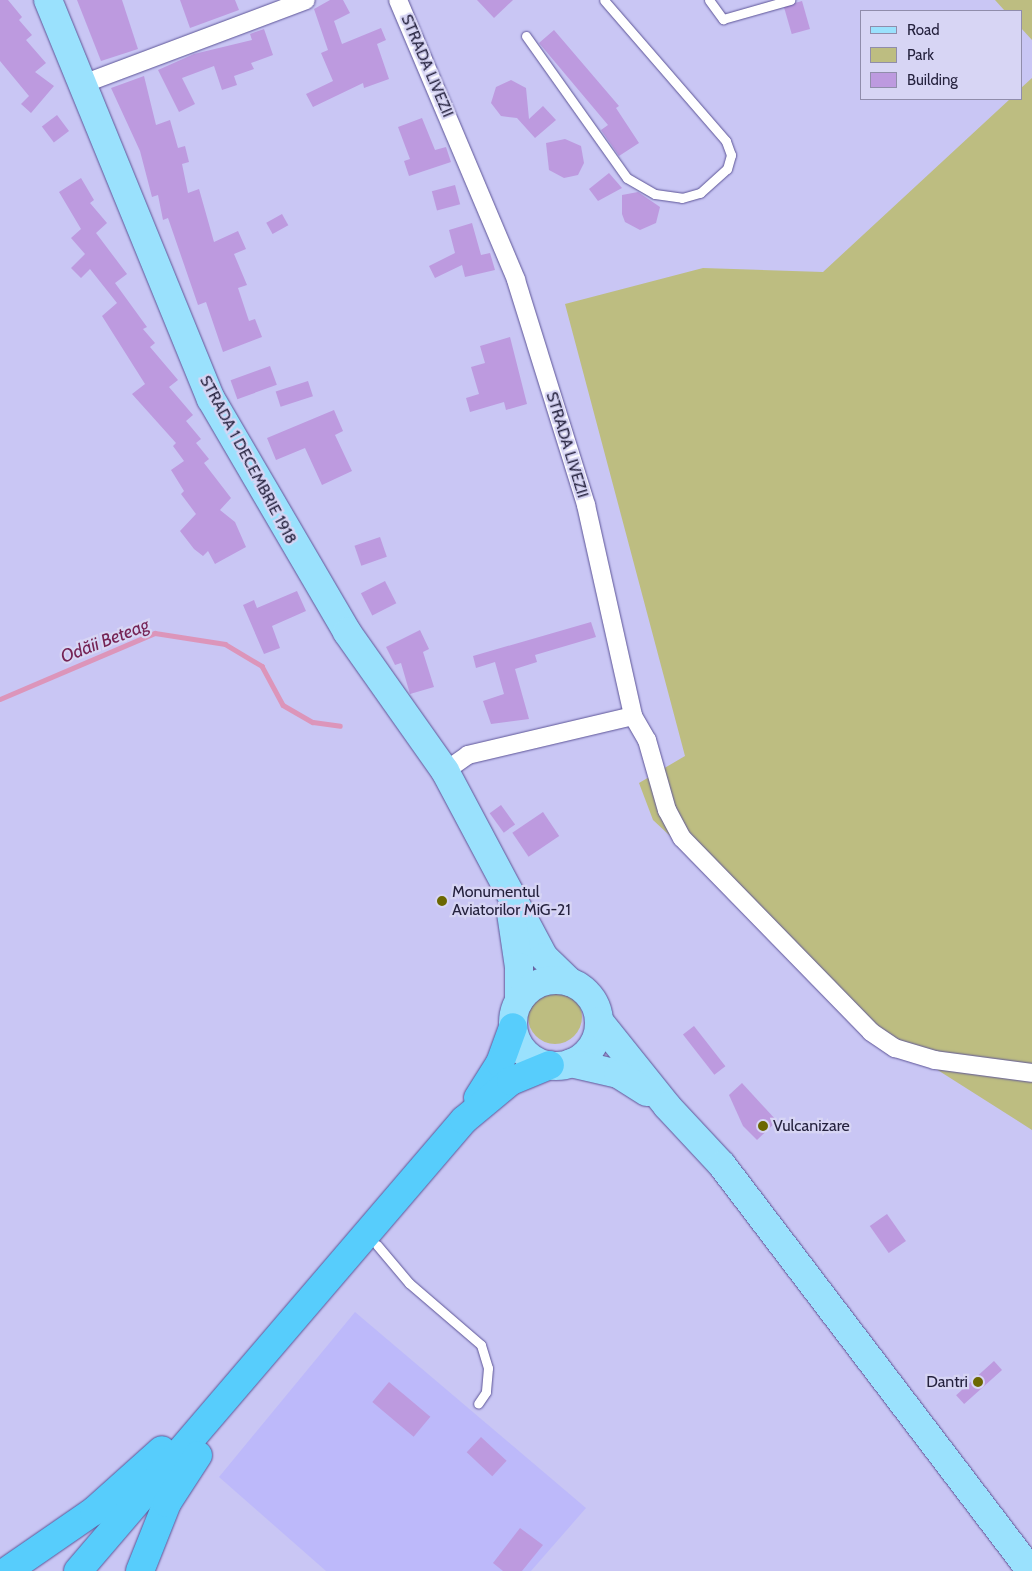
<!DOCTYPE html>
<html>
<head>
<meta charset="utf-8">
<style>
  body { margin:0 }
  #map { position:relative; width:1032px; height:1571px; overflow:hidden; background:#c9c6f4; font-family:Cabin,sans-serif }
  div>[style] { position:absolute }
  .built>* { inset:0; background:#bdb9fa }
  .green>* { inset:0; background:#bdbd81 }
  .round { border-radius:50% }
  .stream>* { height:4.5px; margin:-2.25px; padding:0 2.25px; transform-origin:2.25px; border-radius:2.25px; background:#dc95ba }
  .building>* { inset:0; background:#bd9adf; transform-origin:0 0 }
  .roads { filter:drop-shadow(0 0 1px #5c5497) drop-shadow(0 0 1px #5c5497) }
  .service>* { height:9px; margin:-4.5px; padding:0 4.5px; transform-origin:4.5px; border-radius:4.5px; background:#fff }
  .minor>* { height:18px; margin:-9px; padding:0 9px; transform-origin:9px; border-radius:9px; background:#fff }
  .primary>* { height:28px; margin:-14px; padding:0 14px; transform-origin:14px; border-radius:14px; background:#9ae1fd }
  .primary>.ring { margin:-14px; padding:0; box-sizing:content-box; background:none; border:28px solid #9ae1fd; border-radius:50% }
  .motorway>* { height:28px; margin:-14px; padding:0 14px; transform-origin:14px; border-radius:14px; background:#57cdfc }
  .dots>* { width:14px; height:14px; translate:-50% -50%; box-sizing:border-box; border:2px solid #d7d5f4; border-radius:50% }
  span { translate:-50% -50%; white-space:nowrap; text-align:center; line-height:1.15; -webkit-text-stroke:4.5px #d7d5f4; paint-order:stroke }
  .street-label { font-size:16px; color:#25223e }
  .poi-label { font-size:16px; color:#25223e }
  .left { translate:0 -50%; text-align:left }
  .right { translate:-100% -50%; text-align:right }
  .water-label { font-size:18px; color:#752354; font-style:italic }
  .legend { position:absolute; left:860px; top:10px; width:162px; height:90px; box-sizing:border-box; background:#d7d5f4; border:1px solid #908dab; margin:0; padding:6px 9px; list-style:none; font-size:15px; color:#25223e }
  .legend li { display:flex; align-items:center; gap:10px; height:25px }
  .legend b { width:25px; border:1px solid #908dab }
</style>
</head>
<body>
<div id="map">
  <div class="built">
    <i style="clip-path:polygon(355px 1312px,586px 1508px,531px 1571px,326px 1571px,219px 1477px)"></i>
  </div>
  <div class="green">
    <i style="clip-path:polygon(995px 0,1032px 0,1032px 40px,1021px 28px,1021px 11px,1005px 11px)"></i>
    <i style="clip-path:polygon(1032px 78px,1032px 1130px,884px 1036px,653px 820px,639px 783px,685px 756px,565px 304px,703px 268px,823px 272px,1010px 99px,1021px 99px,1021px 88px)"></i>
    <i class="round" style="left:528px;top:990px;width:54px;height:54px"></i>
  </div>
  <div class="stream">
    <i style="left:0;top:699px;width:168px;rotate:-23.1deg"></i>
    <i style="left:155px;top:633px;width:71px;rotate:8.9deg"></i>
    <i style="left:225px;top:644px;width:43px;rotate:30.7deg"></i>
    <i style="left:262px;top:666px;width:44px;rotate:61.7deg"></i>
    <i style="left:283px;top:705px;width:34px;rotate:30deg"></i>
    <i style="left:313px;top:722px;width:27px;rotate:8deg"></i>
  </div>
  <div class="building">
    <i style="clip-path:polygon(0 0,8px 0,22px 17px,19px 20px,32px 35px,26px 40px,46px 63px,35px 72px,54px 86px,31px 113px,21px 104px,29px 96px,0 61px)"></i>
    <i style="clip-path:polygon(77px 0,122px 0,138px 49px,101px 61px)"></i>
    <i style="clip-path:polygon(180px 0,235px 0,239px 10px,190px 28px)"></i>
    <i style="clip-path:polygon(330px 0,343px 0,350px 13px,334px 21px,342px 44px,381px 28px,386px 40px,377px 44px,389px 79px,364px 88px,363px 83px,313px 107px,306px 94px,333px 81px,321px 53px,328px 50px,314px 9px)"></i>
    <i style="clip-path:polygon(477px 0,513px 0,494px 18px)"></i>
    <i style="left:802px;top:1px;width:29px;height:19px;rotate:74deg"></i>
    <i style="clip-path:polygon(264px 29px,273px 55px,251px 63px,254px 69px,234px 76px,237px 85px,222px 90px,214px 66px,182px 78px,195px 104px,179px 112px,158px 70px,194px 54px,252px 40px,250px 34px)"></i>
    <i style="clip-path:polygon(554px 30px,619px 106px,616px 108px,639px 143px,619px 156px,601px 130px,608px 125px,539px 43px)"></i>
    <i style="clip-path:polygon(144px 76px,156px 125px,170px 120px,178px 148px,185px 146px,189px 162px,182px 164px,188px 193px,199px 189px,214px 242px,238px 231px,246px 249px,234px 254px,247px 285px,238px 288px,249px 321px,255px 319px,262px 337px,223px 352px,206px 302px,198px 305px,168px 218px,163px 220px,158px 195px,152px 197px,140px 151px,111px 88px)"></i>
    <i style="clip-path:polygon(511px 80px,526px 88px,529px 119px,543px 106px,556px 120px,535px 138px,517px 118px,501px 116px,491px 103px,496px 87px)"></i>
    <i style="left:57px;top:115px;width:20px;height:19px;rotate:53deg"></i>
    <i style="clip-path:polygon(422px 118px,435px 150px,446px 147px,451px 162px,409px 176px,404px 161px,410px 159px,398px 127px)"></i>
    <i style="clip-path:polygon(565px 139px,581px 146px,584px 163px,578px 175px,564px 178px,549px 170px,546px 143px)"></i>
    <i style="clip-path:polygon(609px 173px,622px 188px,598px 201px,589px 189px)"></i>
    <i style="clip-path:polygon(81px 178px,94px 200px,90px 203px,107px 223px,96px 233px,127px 274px,115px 283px,147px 327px,143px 329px,155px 343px,150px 347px,178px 380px,169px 387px,193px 415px,186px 421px,201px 439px,196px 443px,209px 459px,204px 463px,231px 498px,220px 510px,235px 522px,246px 547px,215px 564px,208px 551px,203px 556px,194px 549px,180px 531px,196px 514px,181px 494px,184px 491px,171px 470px,184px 461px,173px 446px,176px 443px,132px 394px,145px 384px,102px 316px,117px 303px,90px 269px,81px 278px,71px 268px,85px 254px,71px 238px,81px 229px,59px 192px)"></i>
    <i style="left:455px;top:185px;width:20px;height:24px;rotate:75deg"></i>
    <i style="clip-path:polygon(638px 192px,660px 207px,656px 223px,640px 230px,625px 222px,622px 214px,622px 195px)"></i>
    <i style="left:282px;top:214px;width:13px;height:18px;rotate:61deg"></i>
    <i style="clip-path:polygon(472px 223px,481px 255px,490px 253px,495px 270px,465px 277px,462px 265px,435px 278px,429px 266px,455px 253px,449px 230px)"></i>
    <i style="clip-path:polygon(510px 337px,527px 404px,506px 410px,504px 402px,470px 412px,466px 398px,479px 394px,471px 367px,485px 363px,480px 346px)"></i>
    <i style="left:270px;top:366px;width:20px;height:42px;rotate:70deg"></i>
    <i style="left:308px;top:381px;width:16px;height:34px;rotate:72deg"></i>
    <i style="clip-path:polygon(334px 410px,343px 431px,335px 435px,352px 471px,322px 485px,305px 448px,276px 460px,267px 438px)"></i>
    <i style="left:380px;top:537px;width:21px;height:27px;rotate:71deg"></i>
    <i style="left:385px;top:581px;width:25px;height:27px;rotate:63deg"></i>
    <i style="clip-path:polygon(297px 591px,306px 611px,272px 626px,280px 648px,264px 654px,243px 605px,254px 600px,257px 608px)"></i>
    <i style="clip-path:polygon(591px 622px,596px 637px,535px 655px,537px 662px,515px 669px,529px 719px,491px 724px,483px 701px,504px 694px,495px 662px,476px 668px,473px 656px)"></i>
    <i style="clip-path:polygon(420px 630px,429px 649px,423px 652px,434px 687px,410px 694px,401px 663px,395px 665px,386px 647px)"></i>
    <i style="left:501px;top:805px;width:24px;height:14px;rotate:54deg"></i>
    <i style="left:543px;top:812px;width:29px;height:37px;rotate:56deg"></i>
    <i style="left:694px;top:1026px;width:51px;height:14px;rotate:52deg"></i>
    <i style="clip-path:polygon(742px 1083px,777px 1121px,757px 1140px,743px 1126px,729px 1095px)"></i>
    <i style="left:887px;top:1214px;width:33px;height:21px;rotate:55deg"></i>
    <i style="left:994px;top:1361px;width:12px;height:51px;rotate:48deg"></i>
    <i style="left:389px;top:1382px;width:54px;height:26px;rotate:40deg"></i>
    <i style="left:481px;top:1437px;width:35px;height:21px;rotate:43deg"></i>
    <i style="clip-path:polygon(520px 1528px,543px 1545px,522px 1571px,503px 1571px,493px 1563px)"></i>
  </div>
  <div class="roads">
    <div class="service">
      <i style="left:709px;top:0;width:24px;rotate:54deg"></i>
      <i style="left:723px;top:19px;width:70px;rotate:-15.8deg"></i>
      <i style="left:526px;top:36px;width:174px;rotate:54.6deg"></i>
      <i style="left:627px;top:178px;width:32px;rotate:30deg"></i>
      <i style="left:655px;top:194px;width:27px;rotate:8deg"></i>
      <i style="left:682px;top:198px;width:19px;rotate:-16deg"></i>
      <i style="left:700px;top:193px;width:36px;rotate:-42deg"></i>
      <i style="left:727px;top:169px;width:15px;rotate:-74deg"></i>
      <i style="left:731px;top:155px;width:15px;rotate:-110deg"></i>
      <i style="left:726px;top:141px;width:186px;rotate:-130.9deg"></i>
      <i style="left:377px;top:1245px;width:50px;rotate:49.9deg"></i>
      <i style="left:409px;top:1283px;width:95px;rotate:40.7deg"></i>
      <i style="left:481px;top:1345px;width:24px;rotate:73deg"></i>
      <i style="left:488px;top:1368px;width:24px;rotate:95deg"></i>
      <i style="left:486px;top:1392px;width:14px;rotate:124deg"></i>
    </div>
    <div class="minor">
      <i style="left:398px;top:0;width:304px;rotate:67.1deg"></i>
      <i style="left:516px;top:280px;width:236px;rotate:72.7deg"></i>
      <i style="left:586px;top:505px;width:216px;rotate:77.4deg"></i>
      <i style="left:633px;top:716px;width:170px;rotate:166.7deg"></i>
      <i style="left:468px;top:755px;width:28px;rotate:145deg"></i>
      <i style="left:83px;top:84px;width:238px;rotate:-20.6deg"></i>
      <i style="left:633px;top:716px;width:28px;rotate:60deg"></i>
      <i style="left:647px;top:740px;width:73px;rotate:74.1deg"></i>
      <i style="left:667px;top:810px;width:32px;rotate:62deg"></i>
      <i style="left:682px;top:838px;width:271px;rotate:45.7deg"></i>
      <i style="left:871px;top:1032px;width:29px;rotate:34deg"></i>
      <i style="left:895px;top:1048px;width:42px;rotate:16.7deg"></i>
      <i style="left:935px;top:1060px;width:98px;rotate:7.6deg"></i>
    </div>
    <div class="primary">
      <i style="left:48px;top:0;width:431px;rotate:67.8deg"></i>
      <i style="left:211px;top:399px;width:270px;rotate:59.7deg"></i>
      <i style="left:347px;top:632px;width:170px;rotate:54.8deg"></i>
      <i style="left:445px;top:771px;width:211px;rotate:62deg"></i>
      <i style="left:544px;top:957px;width:36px;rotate:44deg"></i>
      <i style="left:511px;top:913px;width:55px;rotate:81.6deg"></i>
      <i style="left:519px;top:967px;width:34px;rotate:90deg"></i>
      <i class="ring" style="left:513px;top:980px;width:58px;height:58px"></i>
      <i style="left:599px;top:1021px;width:109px;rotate:51.3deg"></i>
      <i style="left:667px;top:1106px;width:81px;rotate:47deg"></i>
      <i style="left:722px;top:1165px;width:510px;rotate:52.73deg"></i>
      <i style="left:571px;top:1063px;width:48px;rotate:13.2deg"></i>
      <i style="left:618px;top:1074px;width:34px;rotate:32deg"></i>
    </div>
    <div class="motorway">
      <i style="left:478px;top:1098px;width:41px;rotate:-57.8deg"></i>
      <i style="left:500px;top:1063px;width:38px;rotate:-70deg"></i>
      <i style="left:7px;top:1571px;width:106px;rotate:-34.6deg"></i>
      <i style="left:94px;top:1511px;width:91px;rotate:-41.9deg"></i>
      <i style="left:78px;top:1571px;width:594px;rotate:-49.44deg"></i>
      <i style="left:464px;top:1120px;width:61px;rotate:-39.7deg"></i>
      <i style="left:511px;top:1081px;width:42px;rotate:-22.3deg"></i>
      <i style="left:140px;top:1571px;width:73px;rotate:-68.3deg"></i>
      <i style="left:167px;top:1503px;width:57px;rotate:-57.1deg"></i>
    </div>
  </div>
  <div class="dots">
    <i style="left:442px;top:901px;background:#6b6700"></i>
    <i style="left:763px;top:1126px;background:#6b6700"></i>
    <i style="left:978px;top:1382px;background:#6b6700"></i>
  </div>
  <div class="street-label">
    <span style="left:427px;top:66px;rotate:67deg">STRADA LIVEZII</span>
    <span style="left:567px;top:445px;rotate:73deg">STRADA LIVEZII</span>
    <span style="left:248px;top:460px;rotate:62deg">STRADA 1 DECEMBRIE 1918</span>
  </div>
  <div class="poi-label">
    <span class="left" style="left:452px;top:901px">Monumentul<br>Aviatorilor MiG-21</span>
    <span class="left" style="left:773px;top:1126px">Vulcanizare</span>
    <span class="right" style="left:968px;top:1382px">Dantri</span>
  </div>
  <div class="water-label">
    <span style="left:105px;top:641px;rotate:-21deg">Odăii Beteag</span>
  </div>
  <ul class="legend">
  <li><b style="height:6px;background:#9ae1fd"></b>Road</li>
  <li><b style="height:14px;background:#bdbd81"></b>Park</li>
  <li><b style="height:14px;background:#bd9adf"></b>Building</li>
  </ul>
</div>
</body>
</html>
